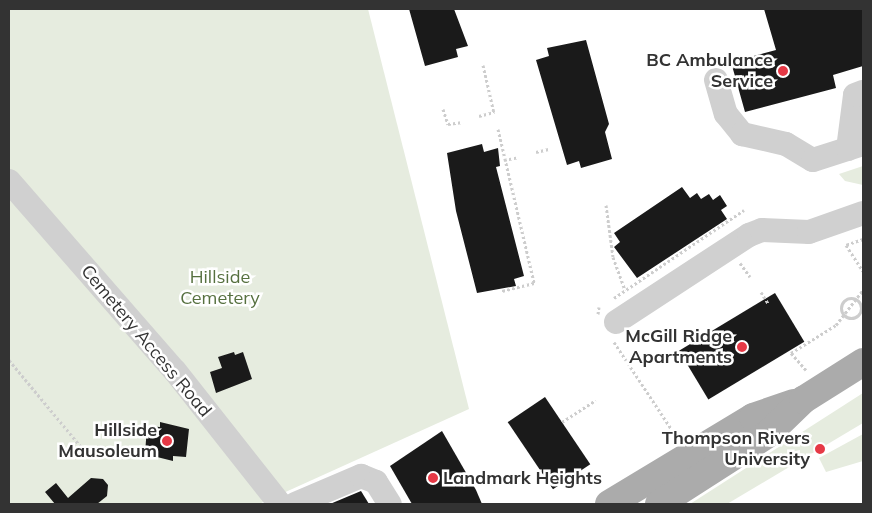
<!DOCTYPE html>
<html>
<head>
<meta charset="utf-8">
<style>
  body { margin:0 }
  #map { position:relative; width:872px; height:513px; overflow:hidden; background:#fff; font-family:Mulish,sans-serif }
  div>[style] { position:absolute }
  .green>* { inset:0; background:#e6ecdf }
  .building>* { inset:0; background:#1a1a1a; transform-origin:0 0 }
  .path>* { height:3px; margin-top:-1.5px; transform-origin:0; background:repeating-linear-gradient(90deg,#cdcdcd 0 2.5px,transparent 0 5px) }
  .path>.ring { margin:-1.5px; padding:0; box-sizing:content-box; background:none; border:3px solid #cdcdcd; border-radius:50% }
  .minor>* { height:24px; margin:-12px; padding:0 12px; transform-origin:12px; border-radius:12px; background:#d0d0d0 }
  .major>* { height:28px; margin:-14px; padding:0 14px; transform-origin:14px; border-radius:14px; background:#ababab }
  .dots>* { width:14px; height:14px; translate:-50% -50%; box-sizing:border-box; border:2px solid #fff; border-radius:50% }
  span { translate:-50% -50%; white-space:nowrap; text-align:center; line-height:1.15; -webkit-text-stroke:5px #fff; paint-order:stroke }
  .poi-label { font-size:18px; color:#333; font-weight:700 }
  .right { translate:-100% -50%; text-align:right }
  .left { translate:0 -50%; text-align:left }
  .park-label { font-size:18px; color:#56703f }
  .street-label { font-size:18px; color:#333 }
  .frame { position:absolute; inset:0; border:10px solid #333; pointer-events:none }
</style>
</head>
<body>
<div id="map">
  <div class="green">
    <i style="clip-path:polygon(9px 9px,368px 9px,469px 409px,259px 504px,9px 504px)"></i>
    <i style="clip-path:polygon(863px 166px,863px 185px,845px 181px,839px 174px)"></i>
    <i style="clip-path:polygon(863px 393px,863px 423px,727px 504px,690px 504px)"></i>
    <i style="clip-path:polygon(863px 434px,863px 461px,826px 472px,819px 458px)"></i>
  </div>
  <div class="building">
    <i style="clip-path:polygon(409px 9px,454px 9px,468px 46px,456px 49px,458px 57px,425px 66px)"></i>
    <i style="clip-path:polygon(764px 9px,863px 9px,863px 66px,833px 75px,836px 88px,745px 112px,731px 62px,776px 50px)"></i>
    <i style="clip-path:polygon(586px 40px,609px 124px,605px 132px,612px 159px,581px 168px,579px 161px,567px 165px,536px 60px,549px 56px,547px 48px)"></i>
    <i style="clip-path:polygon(482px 144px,484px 152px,498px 148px,500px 166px,496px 167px,524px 276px,514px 279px,516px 286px,477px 293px,456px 211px,447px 153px)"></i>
    <i style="clip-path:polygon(682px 187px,690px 198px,697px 193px,701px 199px,709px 194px,713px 200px,720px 195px,727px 206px,721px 210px,727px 219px,637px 278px,614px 247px,620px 242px,614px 233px)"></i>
    <i style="left:775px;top:293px;width:57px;height:112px;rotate:59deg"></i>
    <i style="clip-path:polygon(234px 352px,235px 355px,243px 352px,252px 379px,216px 393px,210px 372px,222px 368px,218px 357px)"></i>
    <i style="left:545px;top:397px;width:81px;height:45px;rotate:56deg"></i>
    <i style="clip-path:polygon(160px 422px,189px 429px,186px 457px,173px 456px,173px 461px,145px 454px,147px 426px,160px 427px)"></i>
    <i style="clip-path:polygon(442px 431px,476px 490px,482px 504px,412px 504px,390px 466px)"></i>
    <i style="clip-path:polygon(91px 478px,103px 479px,108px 485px,107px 496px,97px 504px,55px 504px,45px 492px,56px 483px,68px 498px)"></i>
    <i style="clip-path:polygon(361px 491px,369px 504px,330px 504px)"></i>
  </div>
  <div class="path">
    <i style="left:483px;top:65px;width:49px;rotate:77.1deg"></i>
    <i style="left:443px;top:109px;width:16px;rotate:72deg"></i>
    <i style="left:448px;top:124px;width:15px;rotate:-8deg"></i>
    <i style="left:479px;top:116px;width:16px;rotate:-15deg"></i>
    <i style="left:498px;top:129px;width:158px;rotate:76.8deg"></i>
    <i style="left:534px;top:283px;width:33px;rotate:166deg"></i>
    <i style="left:536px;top:152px;width:13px;rotate:-13deg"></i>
    <i style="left:504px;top:160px;width:15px;rotate:-11deg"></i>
    <i style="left:606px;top:205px;width:52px;rotate:82.3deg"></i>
    <i style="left:613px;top:257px;width:35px;rotate:70deg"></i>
    <i style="left:863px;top:239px;width:18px;rotate:161deg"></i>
    <i style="left:846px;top:245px;width:31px;rotate:57deg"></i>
    <i style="left:740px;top:263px;width:17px;rotate:54deg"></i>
    <i style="left:761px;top:292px;width:13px;rotate:58deg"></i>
    <i style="left:614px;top:298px;width:157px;rotate:-34.1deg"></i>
    <i class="ring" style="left:841px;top:298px;width:17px;height:17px"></i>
    <i style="left:598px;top:314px;width:7px;rotate:-82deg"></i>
    <i style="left:614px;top:342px;width:116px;rotate:56.6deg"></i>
    <i style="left:9px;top:360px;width:116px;rotate:50.3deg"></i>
    <i style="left:806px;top:370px;width:23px;rotate:-131deg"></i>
    <i style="left:791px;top:353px;width:53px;rotate:-31.9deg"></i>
    <i style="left:836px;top:325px;width:44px;rotate:-52.4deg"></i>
    <i style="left:562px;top:422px;width:40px;rotate:-32.9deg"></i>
  </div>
  <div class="minor">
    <i style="left:716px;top:80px;width:35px;rotate:74deg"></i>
    <i style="left:726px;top:114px;width:26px;rotate:51deg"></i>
    <i style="left:742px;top:134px;width:45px;rotate:12.8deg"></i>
    <i style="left:786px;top:144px;width:31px;rotate:31deg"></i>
    <i style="left:813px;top:160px;width:52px;rotate:-17.7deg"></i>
    <i style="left:848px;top:149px;width:54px;rotate:-82.6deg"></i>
    <i style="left:855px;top:95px;width:9px;rotate:-21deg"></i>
    <i style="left:9px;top:181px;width:252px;rotate:48.9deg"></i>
    <i style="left:175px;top:371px;width:169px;rotate:51.7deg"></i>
    <i style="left:616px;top:322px;width:159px;rotate:-33.2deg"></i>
    <i style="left:749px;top:235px;width:14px;rotate:-21deg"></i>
    <i style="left:762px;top:230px;width:47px;rotate:2.4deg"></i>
    <i style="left:809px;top:232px;width:57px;rotate:-19.4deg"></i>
    <i style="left:295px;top:504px;width:72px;rotate:-23deg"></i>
    <i style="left:361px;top:476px;width:16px;rotate:22deg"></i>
    <i style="left:376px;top:482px;width:26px;rotate:58deg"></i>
  </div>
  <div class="major">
    <i style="left:609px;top:504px;width:168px;rotate:-31.1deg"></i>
    <i style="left:753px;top:417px;width:43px;rotate:-18.9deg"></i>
    <i style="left:659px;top:504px;width:130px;rotate:-32.7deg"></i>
    <i style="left:768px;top:434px;width:49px;rotate:-44.2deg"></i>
    <i style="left:803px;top:400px;width:71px;rotate:-32.3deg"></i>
  </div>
  <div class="dots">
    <i style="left:783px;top:71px;background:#e63946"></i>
    <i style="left:742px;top:347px;background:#e63946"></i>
    <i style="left:167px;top:441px;background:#e63946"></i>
    <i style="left:820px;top:449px;background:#e63946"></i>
    <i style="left:433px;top:478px;background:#e63946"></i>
  </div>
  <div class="poi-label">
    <span class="right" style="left:773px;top:71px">BC Ambulance<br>Service</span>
    <span class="right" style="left:732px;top:347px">McGill Ridge<br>Apartments</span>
    <span class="right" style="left:157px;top:441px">Hillside<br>Mausoleum</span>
    <span class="right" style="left:810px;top:449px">Thompson Rivers<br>University</span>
    <span class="left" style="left:443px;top:478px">Landmark Heights</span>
  </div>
  <div class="park-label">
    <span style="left:220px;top:288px">Hillside<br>Cemetery</span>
  </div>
  <div class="street-label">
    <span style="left:146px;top:341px;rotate:50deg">Cemetery Access Road</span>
  </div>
  <div class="frame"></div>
</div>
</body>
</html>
